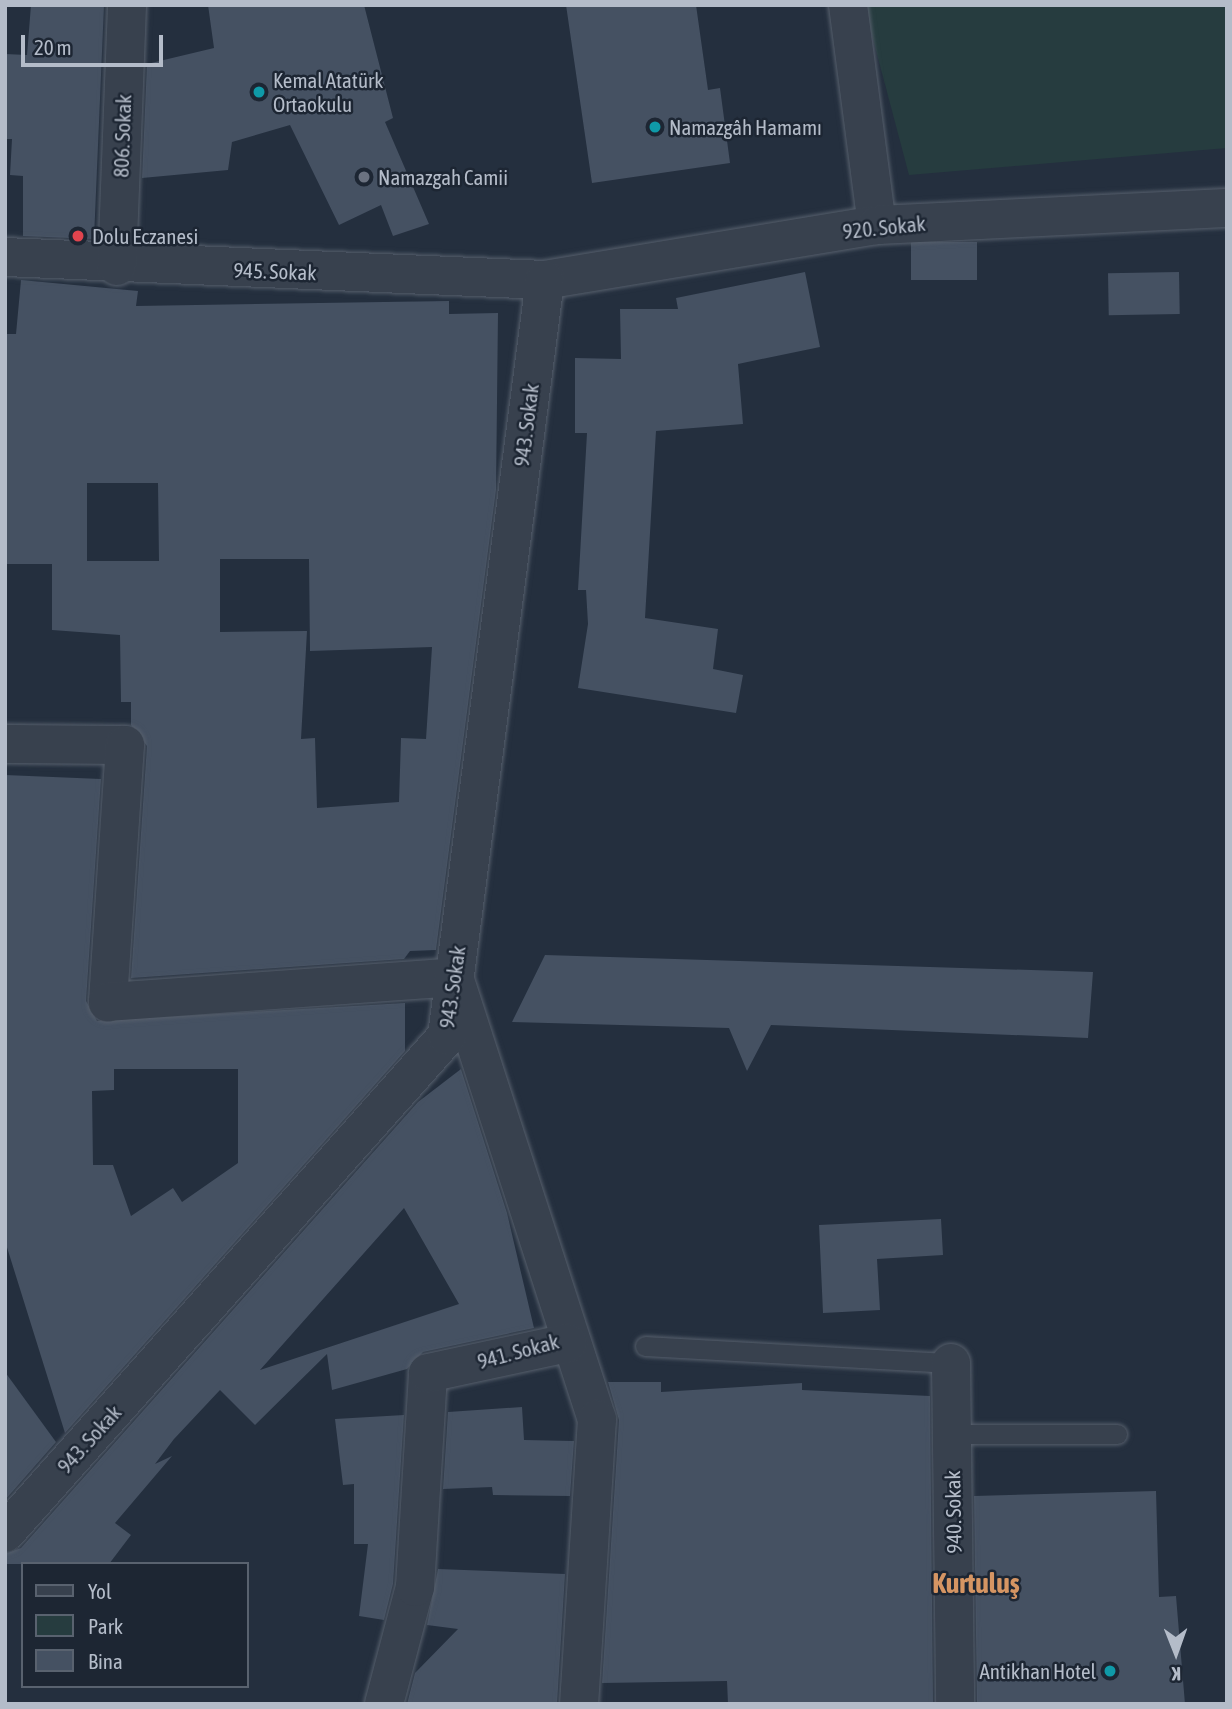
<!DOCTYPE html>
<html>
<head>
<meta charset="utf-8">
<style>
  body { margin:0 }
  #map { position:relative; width:1232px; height:1709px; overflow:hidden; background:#242f3e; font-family:"Asap Condensed",sans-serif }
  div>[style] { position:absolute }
  .green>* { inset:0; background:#263c3f }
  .building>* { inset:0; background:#455162; transform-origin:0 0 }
  .roads { filter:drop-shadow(0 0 2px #565f6c) drop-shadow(0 0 2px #565f6c) }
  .lane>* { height:19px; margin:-9.5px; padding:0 9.5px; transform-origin:9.5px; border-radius:9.5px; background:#38414e }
  .street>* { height:38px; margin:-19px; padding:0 19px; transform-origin:19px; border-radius:19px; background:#38414e }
  .dots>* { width:19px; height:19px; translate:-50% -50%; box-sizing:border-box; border:4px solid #1d2633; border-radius:50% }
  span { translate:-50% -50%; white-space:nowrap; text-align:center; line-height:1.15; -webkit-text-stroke:5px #1d2633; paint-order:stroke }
  .poi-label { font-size:21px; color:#b4bcc9 }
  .left { translate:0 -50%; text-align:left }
  .right { translate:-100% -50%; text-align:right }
  .street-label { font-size:21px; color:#b4bcc9 }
  .district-label { font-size:28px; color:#d59563; font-weight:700 }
  .frame { position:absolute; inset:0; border:7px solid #b4bcc9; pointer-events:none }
  .legend { position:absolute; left:21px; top:1562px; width:228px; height:126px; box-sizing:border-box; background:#1d2633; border:2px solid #59626f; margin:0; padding:9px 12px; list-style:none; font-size:21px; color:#b4bcc9 }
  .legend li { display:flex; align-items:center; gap:14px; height:35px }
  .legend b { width:35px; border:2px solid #59626f }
  .north { position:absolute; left:1141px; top:1618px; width:70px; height:70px; -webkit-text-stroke:5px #1d2633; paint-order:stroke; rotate:179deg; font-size:19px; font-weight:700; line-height:28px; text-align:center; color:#b4bcc9 }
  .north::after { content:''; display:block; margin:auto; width:24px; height:32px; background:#b4bcc9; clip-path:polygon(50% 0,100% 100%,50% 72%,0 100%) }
  .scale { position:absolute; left:21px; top:35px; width:142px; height:32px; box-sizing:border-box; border:4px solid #b4bcc9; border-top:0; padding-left:9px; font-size:21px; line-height:24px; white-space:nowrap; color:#b4bcc9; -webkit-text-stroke:5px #1d2633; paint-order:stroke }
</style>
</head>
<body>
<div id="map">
  <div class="green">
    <i style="clip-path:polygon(864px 5px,1227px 5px,1227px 148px,909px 175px)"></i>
  </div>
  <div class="building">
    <i style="clip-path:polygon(31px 5px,104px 5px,94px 239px,23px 236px,23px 176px,10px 175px,12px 139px,5px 139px,5px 54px,27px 55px)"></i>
    <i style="clip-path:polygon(208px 5px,364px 5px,393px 118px,385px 122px,429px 224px,393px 236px,381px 205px,339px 225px,290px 125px,232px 142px,228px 170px,142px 178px,147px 64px,214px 48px)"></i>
    <i style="clip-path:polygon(566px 5px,696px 5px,708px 90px,720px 88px,730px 163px,592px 183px)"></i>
    <i style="left:977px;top:242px;width:38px;height:66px;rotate:90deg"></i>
    <i style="clip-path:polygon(805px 272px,820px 347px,738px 364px,743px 424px,656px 431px,645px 618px,718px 629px,713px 669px,743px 675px,736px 713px,578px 688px,588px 624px,586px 590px,578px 590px,587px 433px,575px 433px,575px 358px,621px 359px,620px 309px,678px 309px,676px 298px)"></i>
    <i style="left:1179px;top:272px;width:42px;height:71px;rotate:89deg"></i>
    <i style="clip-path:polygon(evenodd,21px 280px,138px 291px,136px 306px,449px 301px,449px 314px,498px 313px,496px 490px,436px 950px,410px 951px,404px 959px,131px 978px,147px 746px,131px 725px,131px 702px,121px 702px,120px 635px,52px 630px,52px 564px,5px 564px,5px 334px,16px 334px,21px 280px,87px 483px,158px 483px,159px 561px,87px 561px,87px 483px,21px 280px,220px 559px,309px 559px,310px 651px,432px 647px,426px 739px,401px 738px,399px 802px,317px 808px,315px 738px,301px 739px,307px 631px,220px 632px,220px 559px)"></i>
    <i style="clip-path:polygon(evenodd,5px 775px,101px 779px,86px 1001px,97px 1021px,405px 1003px,405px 1051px,65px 1433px,5px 1241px,5px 775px,114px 1069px,238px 1069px,238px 1163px,182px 1202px,173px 1188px,131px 1216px,113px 1165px,93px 1165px,92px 1091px,114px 1090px,114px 1069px)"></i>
    <i style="clip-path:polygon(545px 955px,1093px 972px,1088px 1038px,771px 1025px,747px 1071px,729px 1028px,512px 1022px)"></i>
    <i style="clip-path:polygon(evenodd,461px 1069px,507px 1213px,534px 1328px,423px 1352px,407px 1369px,332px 1390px,327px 1354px,255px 1425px,220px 1390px,174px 1439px,155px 1464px,172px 1456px,115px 1523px,131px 1535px,109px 1564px,5px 1564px,5px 1554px,21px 1548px,418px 1102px,461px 1069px,404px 1208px,459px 1304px,260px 1370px,404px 1208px)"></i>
    <i style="clip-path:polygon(941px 1219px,943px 1255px,877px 1259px,880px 1310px,823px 1313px,819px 1225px)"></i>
    <i style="clip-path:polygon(5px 1372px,56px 1442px,5px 1500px)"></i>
    <i style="clip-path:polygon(608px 1382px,661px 1382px,661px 1392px,802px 1383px,802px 1390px,930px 1396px,933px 1704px,728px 1704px,727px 1681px,602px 1683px,619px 1420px)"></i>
    <i style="clip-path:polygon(522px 1407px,524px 1440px,574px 1441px,570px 1496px,493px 1495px,492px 1487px,443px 1489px,448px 1412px)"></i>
    <i style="clip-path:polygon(404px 1415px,393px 1584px,384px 1620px,359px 1616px,368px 1544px,354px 1544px,354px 1484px,343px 1485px,335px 1419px)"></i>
    <i style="clip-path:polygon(1156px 1491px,1159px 1597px,1176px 1596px,1185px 1704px,977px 1704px,974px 1496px)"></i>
    <i style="clip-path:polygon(438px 1569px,565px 1574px,557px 1704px,407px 1704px,415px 1673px,458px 1629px,427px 1625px)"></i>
  </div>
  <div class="roads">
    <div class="lane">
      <i style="left:645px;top:1346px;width:306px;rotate:3.2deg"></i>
      <i style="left:952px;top:1434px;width:165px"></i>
    </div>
    <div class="street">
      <i style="left:848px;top:5px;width:222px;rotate:82.5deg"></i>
      <i style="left:5px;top:257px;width:540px;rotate:2.44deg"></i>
      <i style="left:545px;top:280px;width:337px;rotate:-9.4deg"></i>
      <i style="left:877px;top:225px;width:350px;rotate:-2.8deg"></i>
      <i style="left:117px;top:266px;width:261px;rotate:-87.8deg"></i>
      <i style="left:5px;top:744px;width:120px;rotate:0.5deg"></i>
      <i style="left:125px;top:745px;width:258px;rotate:93.8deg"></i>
      <i style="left:108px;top:1002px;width:347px;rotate:-4.1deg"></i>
      <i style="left:454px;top:977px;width:465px;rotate:72.1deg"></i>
      <i style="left:597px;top:1419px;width:286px;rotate:93.6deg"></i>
      <i style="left:951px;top:1363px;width:341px;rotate:89.3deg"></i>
      <i style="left:5px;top:1533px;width:665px;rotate:-48.35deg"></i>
      <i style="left:447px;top:1036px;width:762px;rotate:-82.61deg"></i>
      <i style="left:384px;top:1704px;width:121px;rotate:-75.2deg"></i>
      <i style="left:415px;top:1587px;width:214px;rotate:-86.5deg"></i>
      <i style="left:428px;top:1373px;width:143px;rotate:-12.1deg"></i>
    </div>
  </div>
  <div class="dots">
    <i style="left:259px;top:92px;background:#0f9aa8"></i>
    <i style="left:655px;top:127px;background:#0f9aa8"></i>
    <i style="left:364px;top:177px;background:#6b7280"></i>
    <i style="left:78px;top:236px;background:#e0444e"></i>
    <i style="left:1110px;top:1671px;background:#0f9aa8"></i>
  </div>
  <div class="poi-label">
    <span class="left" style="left:273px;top:92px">Kemal Atatürk<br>Ortaokulu</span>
    <span class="left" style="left:669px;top:127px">Namazgâh Hamamı</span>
    <span class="left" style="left:378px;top:177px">Namazgah Camii</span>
    <span class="left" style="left:92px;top:236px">Dolu Eczanesi</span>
    <span class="right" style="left:1096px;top:1671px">Antikhan Hotel</span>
  </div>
  <div class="street-label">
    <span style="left:122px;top:136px;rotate:-88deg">806. Sokak</span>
    <span style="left:884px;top:227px;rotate:-6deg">920. Sokak</span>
    <span style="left:275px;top:271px;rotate:2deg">945. Sokak</span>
    <span style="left:526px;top:425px;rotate:-83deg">943. Sokak</span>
    <span style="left:452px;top:987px;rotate:-82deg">943. Sokak</span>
    <span style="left:518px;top:1351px;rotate:-15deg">941. Sokak</span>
    <span style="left:89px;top:1439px;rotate:-48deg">943. Sokak</span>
    <span style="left:953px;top:1512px;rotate:-91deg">940. Sokak</span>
  </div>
  <div class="district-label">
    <span style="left:976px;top:1583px">Kurtuluş</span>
  </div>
  <div class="frame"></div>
  <ul class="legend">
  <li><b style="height:9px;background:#38414e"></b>Yol</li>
  <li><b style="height:19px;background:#263c3f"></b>Park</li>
  <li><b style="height:19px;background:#455162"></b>Bina</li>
  </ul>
  <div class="north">K</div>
  <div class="scale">20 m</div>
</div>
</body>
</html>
